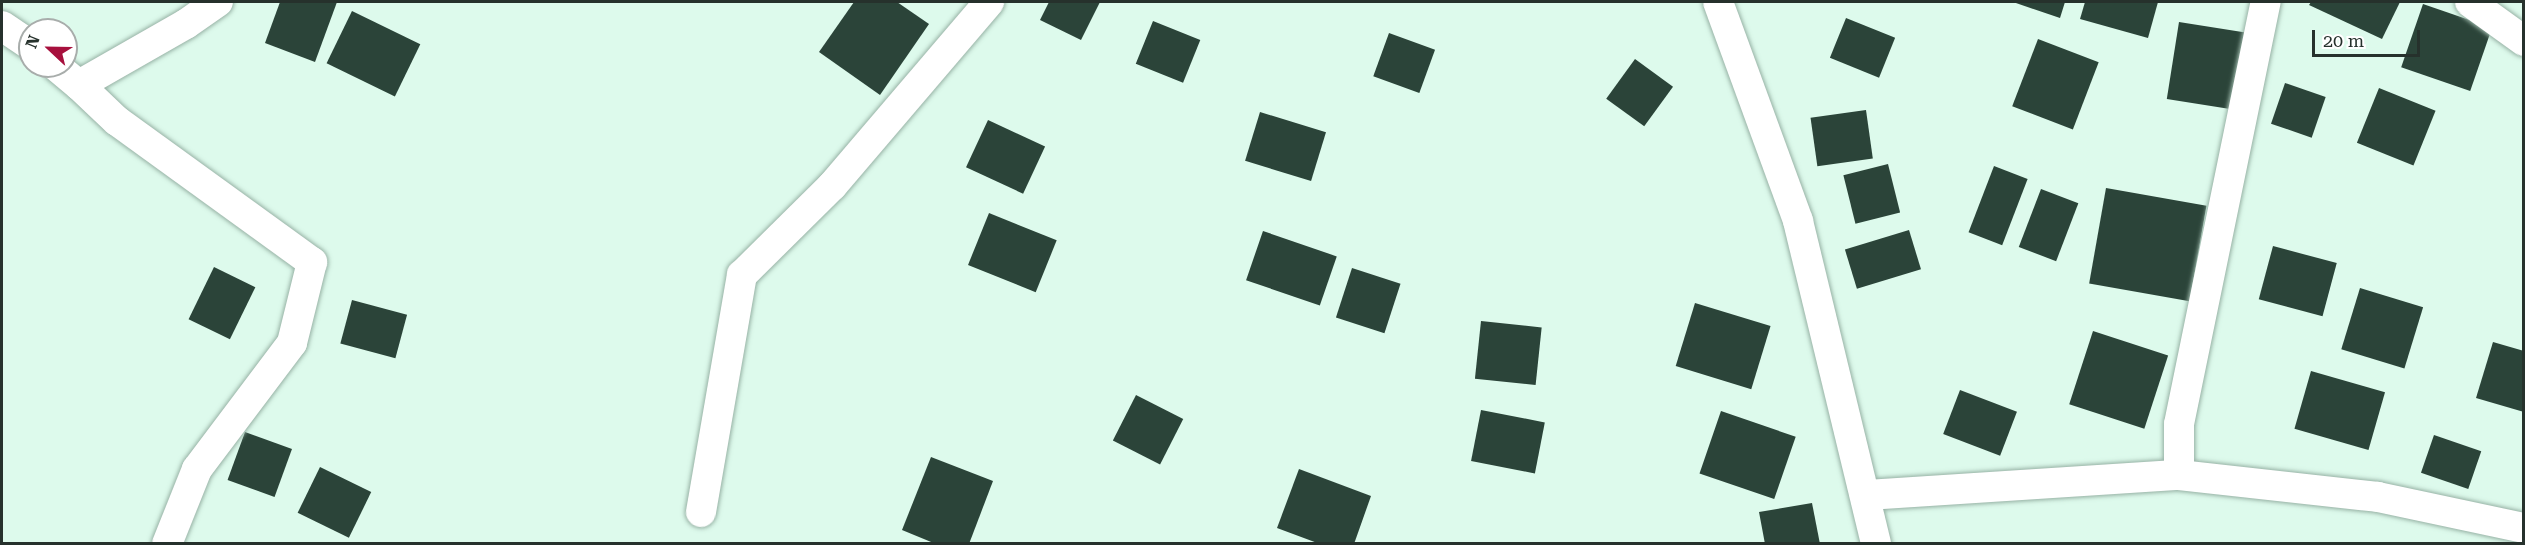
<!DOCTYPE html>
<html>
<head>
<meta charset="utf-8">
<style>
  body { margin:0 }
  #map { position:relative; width:2525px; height:545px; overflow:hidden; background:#ddfaec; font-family:"Roboto Serif",serif }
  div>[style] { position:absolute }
  .building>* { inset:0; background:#2b4439; transform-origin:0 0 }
  .roads { filter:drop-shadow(0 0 2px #97b2a5) drop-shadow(0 0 2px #97b2a5) }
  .street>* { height:30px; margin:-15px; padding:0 15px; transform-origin:15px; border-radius:15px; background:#fff }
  span { translate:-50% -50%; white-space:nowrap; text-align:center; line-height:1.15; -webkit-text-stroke:6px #fff; paint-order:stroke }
  .frame { position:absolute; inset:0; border:3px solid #26312c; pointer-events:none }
  .north { position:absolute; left:18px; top:18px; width:60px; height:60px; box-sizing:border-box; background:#fff; border:2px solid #a8adab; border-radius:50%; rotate:292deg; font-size:16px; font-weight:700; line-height:24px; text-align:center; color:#26312c }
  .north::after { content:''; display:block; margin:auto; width:21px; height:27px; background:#a7103d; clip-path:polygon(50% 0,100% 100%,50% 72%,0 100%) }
  .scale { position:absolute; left:2312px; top:30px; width:108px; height:27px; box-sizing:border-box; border:3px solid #26312c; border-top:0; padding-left:8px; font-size:18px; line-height:21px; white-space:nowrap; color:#26312c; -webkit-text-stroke:4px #fff; paint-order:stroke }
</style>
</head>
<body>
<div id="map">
  <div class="building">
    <i style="clip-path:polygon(280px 2px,337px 2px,315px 62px,265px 43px)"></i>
    <i style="clip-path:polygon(854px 2px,897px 2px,929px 24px,880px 95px,819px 52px)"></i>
    <i style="clip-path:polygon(1049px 2px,1100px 2px,1081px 40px,1040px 20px)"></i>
    <i style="clip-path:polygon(2013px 2px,2065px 2px,2060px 18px)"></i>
    <i style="clip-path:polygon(2085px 2px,2158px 2px,2148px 38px,2080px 19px)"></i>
    <i style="clip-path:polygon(2311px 2px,2400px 2px,2382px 39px,2309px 5px)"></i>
    <i style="left:2423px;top:4px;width:73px;height:67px;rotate:19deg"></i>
    <i style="left:352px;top:11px;width:76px;height:58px;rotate:26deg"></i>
    <i style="left:1846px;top:18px;width:53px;height:43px;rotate:22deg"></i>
    <i style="left:1153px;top:21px;width:51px;height:46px;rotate:22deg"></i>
    <i style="left:2179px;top:22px;width:72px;height:78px;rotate:9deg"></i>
    <i style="left:1389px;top:33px;width:49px;height:46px;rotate:20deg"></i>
    <i style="left:2038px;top:39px;width:65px;height:72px;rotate:21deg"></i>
    <i style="left:1635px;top:59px;width:47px;height:49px;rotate:36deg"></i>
    <i style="left:2285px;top:83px;width:43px;height:43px;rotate:19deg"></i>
    <i style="left:2379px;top:88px;width:61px;height:59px;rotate:22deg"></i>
    <i style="left:1866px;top:110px;width:49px;height:56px;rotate:82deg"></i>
    <i style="left:1260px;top:112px;width:69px;height:51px;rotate:17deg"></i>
    <i style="left:988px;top:120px;width:63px;height:52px;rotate:25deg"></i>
    <i style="left:1888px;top:164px;width:50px;height:46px;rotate:76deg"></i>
    <i style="left:1994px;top:166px;width:36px;height:71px;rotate:21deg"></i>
    <i style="left:2106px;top:188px;width:102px;height:97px;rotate:10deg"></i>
    <i style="left:2041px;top:189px;width:40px;height:62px;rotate:21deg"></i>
    <i style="left:989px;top:213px;width:73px;height:56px;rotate:22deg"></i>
    <i style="left:1909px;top:230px;width:41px;height:67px;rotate:73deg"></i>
    <i style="left:1263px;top:231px;width:78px;height:52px;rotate:19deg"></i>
    <i style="left:2273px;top:246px;width:66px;height:55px;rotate:15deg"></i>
    <i style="left:214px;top:267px;width:46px;height:58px;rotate:26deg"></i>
    <i style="left:1352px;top:268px;width:51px;height:52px;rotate:18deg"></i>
    <i style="left:2360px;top:288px;width:66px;height:64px;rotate:17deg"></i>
    <i style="left:352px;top:300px;width:57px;height:45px;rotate:15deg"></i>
    <i style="left:1695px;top:303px;width:79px;height:66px;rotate:17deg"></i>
    <i style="left:1481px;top:321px;width:61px;height:58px;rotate:6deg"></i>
    <i style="left:2093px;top:331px;width:79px;height:77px;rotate:18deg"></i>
    <i style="clip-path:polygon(2493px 342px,2524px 351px,2524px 412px,2476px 398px)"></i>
    <i style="left:2311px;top:371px;width:77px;height:60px;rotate:16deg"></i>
    <i style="left:1960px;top:390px;width:61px;height:47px;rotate:21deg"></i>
    <i style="left:1136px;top:395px;width:53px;height:51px;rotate:27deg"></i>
    <i style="left:1481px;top:410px;width:65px;height:52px;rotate:11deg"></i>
    <i style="left:1721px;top:411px;width:79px;height:66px;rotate:19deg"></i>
    <i style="left:245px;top:432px;width:50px;height:51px;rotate:20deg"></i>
    <i style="left:2434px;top:435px;width:50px;height:40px;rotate:19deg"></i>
    <i style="clip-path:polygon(931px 457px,993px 481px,969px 544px,936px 544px,902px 530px)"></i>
    <i style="left:320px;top:467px;width:57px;height:51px;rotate:26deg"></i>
    <i style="clip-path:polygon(1299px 469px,1371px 496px,1354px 544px,1320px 544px,1277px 528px)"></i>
    <i style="clip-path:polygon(1812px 503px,1820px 544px,1765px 544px,1759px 512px)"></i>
  </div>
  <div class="roads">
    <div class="street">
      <i style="left:1718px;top:2px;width:233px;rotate:69.9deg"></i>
      <i style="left:1798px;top:221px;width:332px;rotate:76.4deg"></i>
      <i style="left:2470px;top:2px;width:67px;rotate:35.8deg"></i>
      <i style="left:2px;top:26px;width:34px;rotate:34deg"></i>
      <i style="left:56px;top:66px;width:30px;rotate:40deg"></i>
      <i style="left:79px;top:85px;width:123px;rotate:-29.7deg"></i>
      <i style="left:186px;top:24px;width:39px;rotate:-35deg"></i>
      <i style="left:79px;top:85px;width:52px;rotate:43.5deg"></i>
      <i style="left:117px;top:121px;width:241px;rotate:35.9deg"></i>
      <i style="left:312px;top:262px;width:83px;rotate:103.9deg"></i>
      <i style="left:292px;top:343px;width:158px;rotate:127deg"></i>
      <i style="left:197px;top:469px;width:81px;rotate:111.8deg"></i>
      <i style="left:2179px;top:475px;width:51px;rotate:-90deg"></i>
      <i style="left:2179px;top:424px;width:431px;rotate:-78.4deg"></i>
      <i style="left:1867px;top:495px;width:313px;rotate:-3.7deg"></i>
      <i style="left:2179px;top:475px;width:200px;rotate:6.3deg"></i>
      <i style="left:2378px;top:497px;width:149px;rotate:12deg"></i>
      <i style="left:701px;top:512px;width:241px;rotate:-80.2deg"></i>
      <i style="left:742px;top:275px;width:127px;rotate:-44.7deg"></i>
      <i style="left:832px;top:186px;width:242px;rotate:-49.5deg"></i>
    </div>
  </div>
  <div class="frame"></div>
  <div class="north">N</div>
  <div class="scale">20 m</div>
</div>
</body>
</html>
